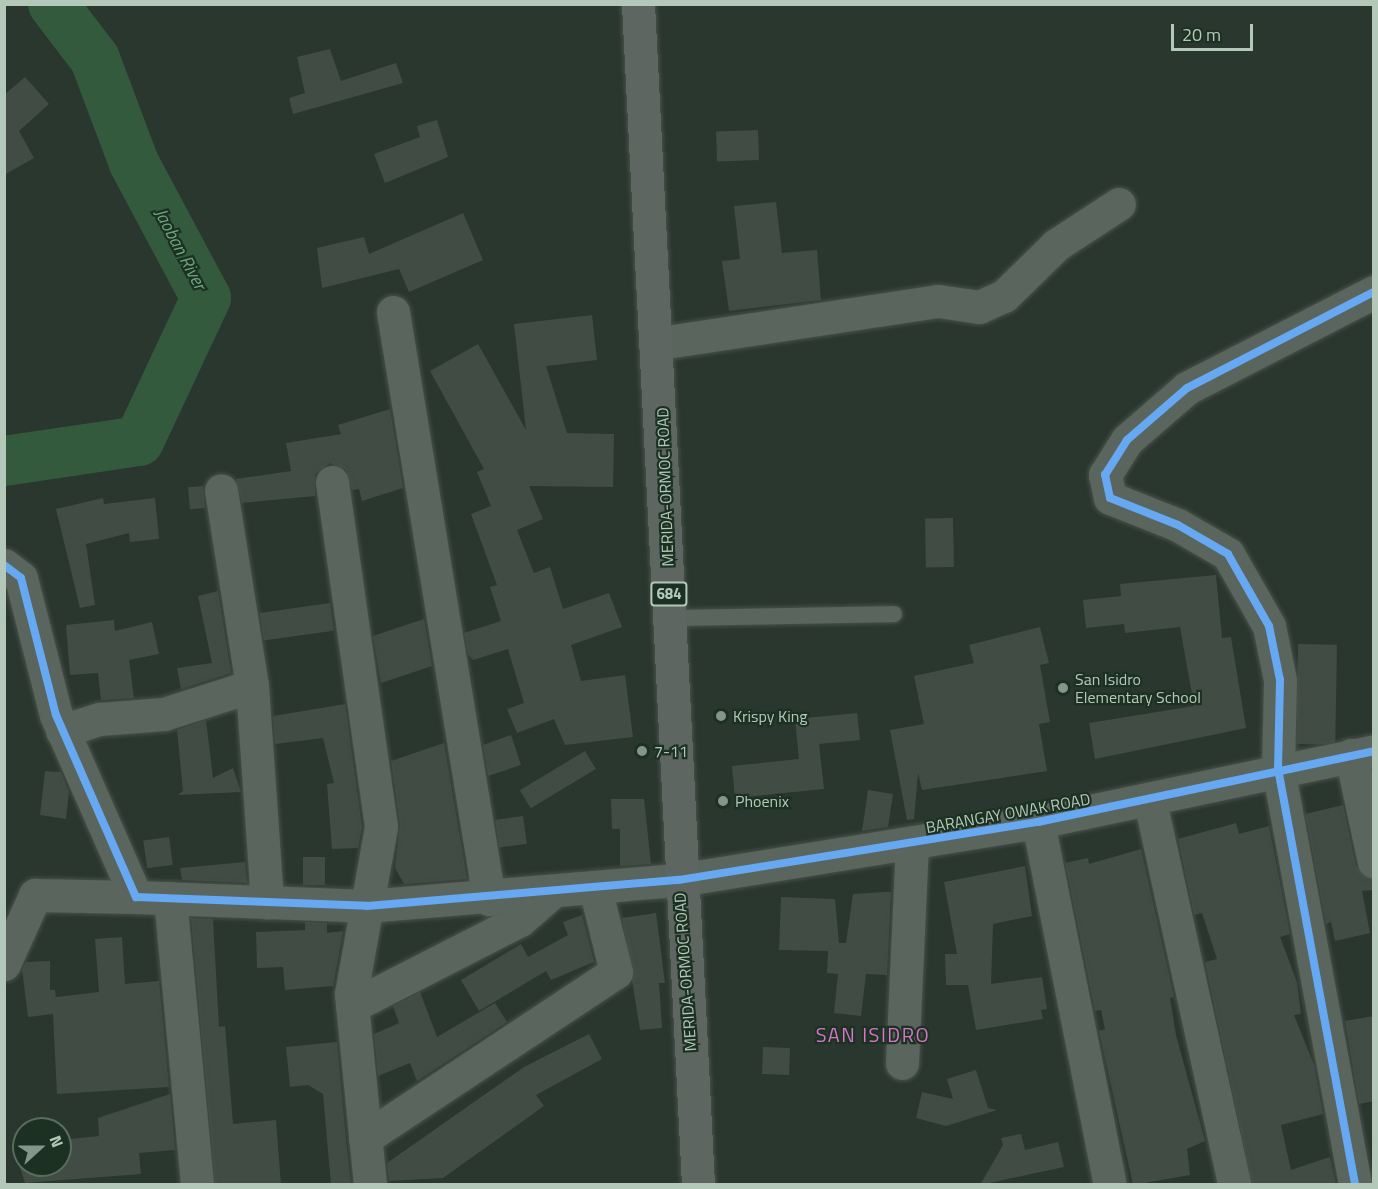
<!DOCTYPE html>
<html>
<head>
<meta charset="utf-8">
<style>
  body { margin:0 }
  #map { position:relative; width:1378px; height:1189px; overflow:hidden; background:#2a372e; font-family:"Titillium Web",sans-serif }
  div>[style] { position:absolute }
  .river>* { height:50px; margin:-25px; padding:0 25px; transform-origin:25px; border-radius:25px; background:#345a3e }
  .building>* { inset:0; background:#414c44; transform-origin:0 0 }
  .roads { filter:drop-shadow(0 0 2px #48514b) drop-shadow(0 0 2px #48514b) }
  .service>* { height:16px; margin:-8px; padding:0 8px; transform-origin:8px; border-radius:8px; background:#59655d }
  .minor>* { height:33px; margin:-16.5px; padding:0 16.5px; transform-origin:16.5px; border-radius:16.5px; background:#59655d }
  .trunk>* { height:33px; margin:-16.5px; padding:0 16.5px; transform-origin:16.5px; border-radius:16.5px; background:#5d6660 }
  .cycleway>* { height:8px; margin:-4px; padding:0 4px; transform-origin:4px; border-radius:4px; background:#66a8f1 }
  .dots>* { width:16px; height:16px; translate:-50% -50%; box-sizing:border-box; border:3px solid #1d3123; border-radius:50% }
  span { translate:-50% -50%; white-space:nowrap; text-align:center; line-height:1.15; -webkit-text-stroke:4.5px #1d3123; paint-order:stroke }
  .shield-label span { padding:2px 4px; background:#1d3123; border:2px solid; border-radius:4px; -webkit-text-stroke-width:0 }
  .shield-label { font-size:15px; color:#b4c8ba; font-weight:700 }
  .street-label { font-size:16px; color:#b4c8ba }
  .poi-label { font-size:16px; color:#b4c8ba }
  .left { translate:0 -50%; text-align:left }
  .water-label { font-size:18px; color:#6fa57e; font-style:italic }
  .quarter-label { font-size:20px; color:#d576c7; letter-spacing:1.5px }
  .frame { position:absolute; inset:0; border:6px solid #b4c8ba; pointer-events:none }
  .north { position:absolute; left:12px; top:1117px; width:60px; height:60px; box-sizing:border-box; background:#1d3123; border:2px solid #596d5f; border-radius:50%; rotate:69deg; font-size:16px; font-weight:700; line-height:24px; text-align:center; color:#b4c8ba }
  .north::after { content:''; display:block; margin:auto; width:21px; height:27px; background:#849589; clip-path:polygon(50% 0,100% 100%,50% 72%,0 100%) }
  .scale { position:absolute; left:1171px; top:24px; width:82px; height:27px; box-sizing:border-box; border:3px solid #b4c8ba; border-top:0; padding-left:8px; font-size:18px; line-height:21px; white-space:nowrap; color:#b4c8ba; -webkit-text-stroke:4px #1d3123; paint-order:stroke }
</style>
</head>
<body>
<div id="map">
  <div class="river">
    <i style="left:4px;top:461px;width:136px;rotate:-8.4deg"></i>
    <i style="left:139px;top:441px;width:158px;rotate:-64.9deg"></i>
    <i style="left:206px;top:298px;width:153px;rotate:-118.1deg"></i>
    <i style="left:134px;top:163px;width:111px;rotate:-110.6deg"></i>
    <i style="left:95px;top:59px;width:69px;rotate:-127.4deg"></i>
  </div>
  <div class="building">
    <i style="clip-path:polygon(330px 49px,341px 81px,396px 63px,403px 83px,293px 114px,289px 98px,305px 93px,297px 57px)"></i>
    <i style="clip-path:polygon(25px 77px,49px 104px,19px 131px,34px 158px,4px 175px,4px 95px)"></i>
    <i style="clip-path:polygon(437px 120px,448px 157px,385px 183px,374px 154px,420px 137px,417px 126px)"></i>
    <i style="left:758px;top:130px;width:30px;height:42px;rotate:88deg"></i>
    <i style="clip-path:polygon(776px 202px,782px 253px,817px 250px,821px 300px,729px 311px,722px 261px,740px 259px,734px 206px)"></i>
    <i style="clip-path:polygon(463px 213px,483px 260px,409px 292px,399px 269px,322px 288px,317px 248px,364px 237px,369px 254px)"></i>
    <i style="clip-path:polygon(592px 315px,597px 360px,546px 366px,567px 433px,614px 434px,613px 487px,529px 486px,543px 519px,517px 530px,534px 573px,550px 567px,563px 609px,609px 593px,622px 627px,571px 645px,581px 681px,625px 675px,633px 737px,565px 745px,554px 719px,517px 733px,507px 709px,524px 703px,508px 649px,473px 660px,468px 654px,464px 633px,501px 621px,490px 587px,497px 585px,471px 514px,491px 506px,477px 472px,484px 469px,430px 371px,478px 344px,526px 430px,514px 324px)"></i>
    <i style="clip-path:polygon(390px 409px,403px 488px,362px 501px,359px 489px,352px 490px,346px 470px,330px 463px,315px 474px,315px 496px,242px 503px,236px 479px,291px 471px,286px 443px,341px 434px,338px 425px)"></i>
    <i style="left:203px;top:486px;width:22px;height:15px;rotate:85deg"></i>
    <i style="clip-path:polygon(103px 498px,104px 504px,155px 498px,159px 539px,130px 542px,129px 533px,86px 544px,95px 605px,80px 608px,56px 509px)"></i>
    <i style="left:953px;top:518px;width:49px;height:28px;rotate:89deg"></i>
    <i style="clip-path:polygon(1216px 575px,1222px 638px,1231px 637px,1246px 728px,1095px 759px,1089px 723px,1194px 706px,1180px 627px,1125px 633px,1124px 624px,1086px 628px,1083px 600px,1121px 596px,1120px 584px)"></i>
    <i style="clip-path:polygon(218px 591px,231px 673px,181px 689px,177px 668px,212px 663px,198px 596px)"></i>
    <i style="left:330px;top:603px;width:28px;height:71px;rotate:82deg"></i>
    <i style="clip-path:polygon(424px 619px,432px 666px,381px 683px,373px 636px)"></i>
    <i style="clip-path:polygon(114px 620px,115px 631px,152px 622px,159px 654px,129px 660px,134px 698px,101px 700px,98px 673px,70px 675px,66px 625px)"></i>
    <i style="clip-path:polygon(1040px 627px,1049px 663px,1040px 665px,1050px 722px,1039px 724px,1047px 771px,922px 790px,918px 773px,914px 819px,907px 820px,890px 730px,924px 724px,914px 676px,974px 663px,969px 645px)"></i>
    <i style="left:1298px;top:644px;width:39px;height:100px;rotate:1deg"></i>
    <i style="clip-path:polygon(345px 704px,362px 827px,358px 848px,332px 849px,327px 784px,334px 783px,323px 738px,275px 744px,273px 716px)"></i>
    <i style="clip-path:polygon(857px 713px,860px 740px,819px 744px,824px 789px,735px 798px,732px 766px,799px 759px,795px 719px)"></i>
    <i style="clip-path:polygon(206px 720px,213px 778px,233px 768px,241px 792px,178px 795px,183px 791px,177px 730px)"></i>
    <i style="clip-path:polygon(511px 735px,521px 765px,488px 776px,483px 745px)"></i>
    <i style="clip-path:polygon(444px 743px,467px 879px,404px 884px,395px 868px,400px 825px,391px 761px)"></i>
    <i style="left:585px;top:751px;width:21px;height:76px;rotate:59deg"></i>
    <i style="clip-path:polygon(45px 771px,61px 772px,69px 792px,66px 819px,40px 815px)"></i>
    <i style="clip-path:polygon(868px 790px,893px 794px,888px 827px,862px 831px)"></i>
    <i style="clip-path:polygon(611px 799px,644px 799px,651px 864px,620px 866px,620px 829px,612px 829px)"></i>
    <i style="clip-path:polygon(1343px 805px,1356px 866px,1374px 880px,1374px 890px,1362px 891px,1370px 933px,1335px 941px,1331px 922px,1326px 924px,1305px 814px)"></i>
    <i style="left:523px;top:816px;width:28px;height:28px;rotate:82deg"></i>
    <i style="clip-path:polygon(1236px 823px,1239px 834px,1269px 826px,1290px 934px,1280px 937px,1297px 982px,1301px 1014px,1294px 1015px,1314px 1065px,1323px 1114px,1281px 1125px,1291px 1170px,1330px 1157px,1336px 1185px,1252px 1185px,1205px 962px,1217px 959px,1202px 913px,1194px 915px,1178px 839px)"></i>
    <i style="left:169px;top:837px;width:28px;height:26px;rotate:82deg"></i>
    <i style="clip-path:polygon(1141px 849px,1174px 997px,1170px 998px,1176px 1035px,1205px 1141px,1187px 1149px,1190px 1175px,1133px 1185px,1099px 1031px,1105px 1029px,1101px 1010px,1095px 1011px,1065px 863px,1088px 858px,1089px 864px)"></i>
    <i style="left:303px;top:857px;width:22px;height:28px"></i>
    <i style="clip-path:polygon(245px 862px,247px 883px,182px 880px,180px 868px)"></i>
    <i style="clip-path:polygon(1025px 866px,1032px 916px,993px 924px,991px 984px,1042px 977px,1047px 1009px,1041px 1010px,1043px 1019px,976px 1030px,968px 985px,946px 985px,945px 954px,957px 954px,944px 882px)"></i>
    <i style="clip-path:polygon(884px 892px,891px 892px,887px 975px,866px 974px,861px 1016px,834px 1013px,838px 974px,827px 973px,828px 951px,779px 950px,781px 897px,835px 899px,839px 943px,846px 943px,853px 894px)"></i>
    <i style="clip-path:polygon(656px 913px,665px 983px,659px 983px,662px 1028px,640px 1030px,622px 918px)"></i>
    <i style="clip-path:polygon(582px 915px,594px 962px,551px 980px,546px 971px,479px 1011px,461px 980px,521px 944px,528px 957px,568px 935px,563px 922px)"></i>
    <i style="clip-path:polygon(191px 918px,213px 919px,219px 1027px,225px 1026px,233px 1124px,276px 1120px,281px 1185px,215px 1185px)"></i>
    <i style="clip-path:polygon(305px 922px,327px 923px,327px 933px,343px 931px,333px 986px,285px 990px,283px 967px,257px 968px,256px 932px,305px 930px)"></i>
    <i style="clip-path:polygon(122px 937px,125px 984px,159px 981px,169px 1087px,57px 1094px,53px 1014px,28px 1017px,22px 969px,26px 962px,50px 961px,50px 990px,55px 990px,56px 997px,99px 992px,95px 939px)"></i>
    <i style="clip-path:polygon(420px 992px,437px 1037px,495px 1003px,507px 1022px,417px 1081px,410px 1063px,378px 1076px,374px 1034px,399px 1023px,393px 1006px)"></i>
    <i style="clip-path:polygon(1374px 1016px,1374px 1101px,1359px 1104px,1345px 1021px)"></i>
    <i style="clip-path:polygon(589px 1034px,602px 1059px,536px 1095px,544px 1106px,443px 1178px,389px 1181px,387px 1163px,524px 1067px)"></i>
    <i style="clip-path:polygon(337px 1042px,346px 1140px,351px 1184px,331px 1185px,323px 1094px,308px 1085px,290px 1087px,286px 1047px)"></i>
    <i style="left:763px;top:1047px;width:27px;height:27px;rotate:2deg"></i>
    <i style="clip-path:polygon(976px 1070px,988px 1108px,997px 1110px,946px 1126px,916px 1118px,922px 1092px,953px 1099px,947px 1079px)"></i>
    <i style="clip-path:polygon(170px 1094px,175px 1150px,139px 1153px,141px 1174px,25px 1183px,13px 1145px,24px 1144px,24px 1165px,60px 1165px,60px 1140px,99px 1136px,98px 1118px)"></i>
    <i style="clip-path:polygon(1021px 1134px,1025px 1150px,1058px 1142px,1064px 1167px,980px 1185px,1003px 1145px,1001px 1138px)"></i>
  </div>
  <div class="roads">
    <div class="service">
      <i style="left:670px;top:618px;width:224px;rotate:-1deg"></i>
    </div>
    <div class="minor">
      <i style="left:393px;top:312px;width:595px;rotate:80.71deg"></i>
      <i style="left:660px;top:343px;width:281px;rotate:-8.6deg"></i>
      <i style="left:938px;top:301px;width:41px;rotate:8.3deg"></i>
      <i style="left:979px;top:307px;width:27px;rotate:-24deg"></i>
      <i style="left:1004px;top:296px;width:73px;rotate:-44.4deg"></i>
      <i style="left:1056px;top:245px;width:75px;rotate:-33.1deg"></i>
      <i style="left:332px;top:482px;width:348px;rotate:81.9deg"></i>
      <i style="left:381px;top:827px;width:170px;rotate:100.2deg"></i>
      <i style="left:351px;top:994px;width:191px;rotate:84.3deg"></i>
      <i style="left:4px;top:565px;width:21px;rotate:37deg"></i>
      <i style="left:21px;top:578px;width:141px;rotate:75.7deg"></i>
      <i style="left:56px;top:715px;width:199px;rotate:66.3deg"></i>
      <i style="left:136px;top:897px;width:231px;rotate:2.2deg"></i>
      <i style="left:367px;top:906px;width:313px;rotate:-4.8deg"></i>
      <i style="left:679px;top:880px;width:364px;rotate:-9.2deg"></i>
      <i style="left:1038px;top:822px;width:343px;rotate:-11.9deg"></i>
      <i style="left:252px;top:686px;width:217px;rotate:86deg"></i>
      <i style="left:62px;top:731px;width:40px;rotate:-18deg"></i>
      <i style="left:100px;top:719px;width:64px;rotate:-4.5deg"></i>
      <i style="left:164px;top:714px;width:92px;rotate:-17.7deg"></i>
      <i style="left:252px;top:686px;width:198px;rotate:-99deg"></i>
      <i style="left:1351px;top:755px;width:109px;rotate:77.9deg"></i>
      <i style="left:1150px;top:801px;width:392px;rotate:77.6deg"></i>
      <i style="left:1038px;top:822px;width:369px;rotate:78.8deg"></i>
      <i style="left:170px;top:898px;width:287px;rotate:84.6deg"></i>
      <i style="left:4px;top:964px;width:76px;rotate:-65.8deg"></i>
      <i style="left:35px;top:895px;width:101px;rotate:1.1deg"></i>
      <i style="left:352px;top:1006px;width:189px;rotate:-27.1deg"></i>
      <i style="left:520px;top:920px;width:41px;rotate:-41.1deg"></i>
      <i style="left:902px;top:1063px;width:220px;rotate:-87.4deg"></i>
      <i style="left:365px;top:1138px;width:301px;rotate:-33.5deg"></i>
      <i style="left:616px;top:972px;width:87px;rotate:-104deg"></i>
      <i style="left:1355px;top:1184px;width:422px;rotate:-100.5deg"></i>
      <i style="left:1278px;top:769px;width:89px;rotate:-88.7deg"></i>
      <i style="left:1280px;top:680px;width:55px;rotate:-101.5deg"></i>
      <i style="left:1269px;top:626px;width:83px;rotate:-119.7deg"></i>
      <i style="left:1228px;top:554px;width:58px;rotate:-149.9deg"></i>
      <i style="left:1178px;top:525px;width:73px;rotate:-158.3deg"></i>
      <i style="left:1110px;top:498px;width:24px;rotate:-102deg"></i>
      <i style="left:1105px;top:475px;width:41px;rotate:-57.8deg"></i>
      <i style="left:1127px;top:440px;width:79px;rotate:-40.9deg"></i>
      <i style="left:1187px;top:388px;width:210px;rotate:-27.2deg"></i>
    </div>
    <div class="trunk">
      <i style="left:638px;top:4px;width:1182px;rotate:87.09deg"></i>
    </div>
  </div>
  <div class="cycleway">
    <i style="left:4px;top:565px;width:21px;rotate:37deg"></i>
    <i style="left:21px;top:578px;width:141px;rotate:75.7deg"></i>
    <i style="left:56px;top:715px;width:199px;rotate:66.3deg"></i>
    <i style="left:136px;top:897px;width:231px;rotate:2.2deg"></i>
    <i style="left:367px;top:906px;width:313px;rotate:-4.8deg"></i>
    <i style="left:679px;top:880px;width:364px;rotate:-9.2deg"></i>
    <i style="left:1038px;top:822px;width:343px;rotate:-11.9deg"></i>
    <i style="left:1355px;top:1184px;width:422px;rotate:-100.5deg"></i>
    <i style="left:1278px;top:769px;width:89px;rotate:-88.7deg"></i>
    <i style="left:1280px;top:680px;width:55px;rotate:-101.5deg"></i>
    <i style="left:1269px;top:626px;width:83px;rotate:-119.7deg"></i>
    <i style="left:1228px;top:554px;width:58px;rotate:-149.9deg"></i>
    <i style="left:1178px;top:525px;width:73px;rotate:-158.3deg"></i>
    <i style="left:1110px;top:498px;width:24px;rotate:-102deg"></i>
    <i style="left:1105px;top:475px;width:41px;rotate:-57.8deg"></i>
    <i style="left:1127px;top:440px;width:79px;rotate:-40.9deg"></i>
    <i style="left:1187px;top:388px;width:210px;rotate:-27.2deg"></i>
  </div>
  <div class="dots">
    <i style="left:1063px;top:688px;background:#849589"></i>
    <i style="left:721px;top:716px;background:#849589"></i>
    <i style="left:642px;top:751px;background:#849589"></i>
    <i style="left:723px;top:801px;background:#849589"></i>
  </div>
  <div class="shield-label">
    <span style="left:669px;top:594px">684</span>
  </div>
  <div class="street-label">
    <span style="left:665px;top:487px;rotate:-92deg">MERIDA-ORMOC ROAD</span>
    <span style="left:1008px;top:813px;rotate:-10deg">BARANGAY OWAK ROAD</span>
    <span style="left:685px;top:972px;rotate:-94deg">MERIDA-ORMOC ROAD</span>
  </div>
  <div class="poi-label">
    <span class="left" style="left:1075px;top:688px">San Isidro<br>Elementary School</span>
    <span class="left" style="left:733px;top:716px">Krispy King</span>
    <span class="left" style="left:654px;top:751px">7-11</span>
    <span class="left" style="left:735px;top:801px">Phoenix</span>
  </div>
  <div class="water-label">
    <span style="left:180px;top:249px;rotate:62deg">Jaoban River</span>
  </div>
  <div class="quarter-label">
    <span style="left:873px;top:1034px">SAN ISIDRO</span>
  </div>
  <div class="frame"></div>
  <div class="north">N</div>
  <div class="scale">20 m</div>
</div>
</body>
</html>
